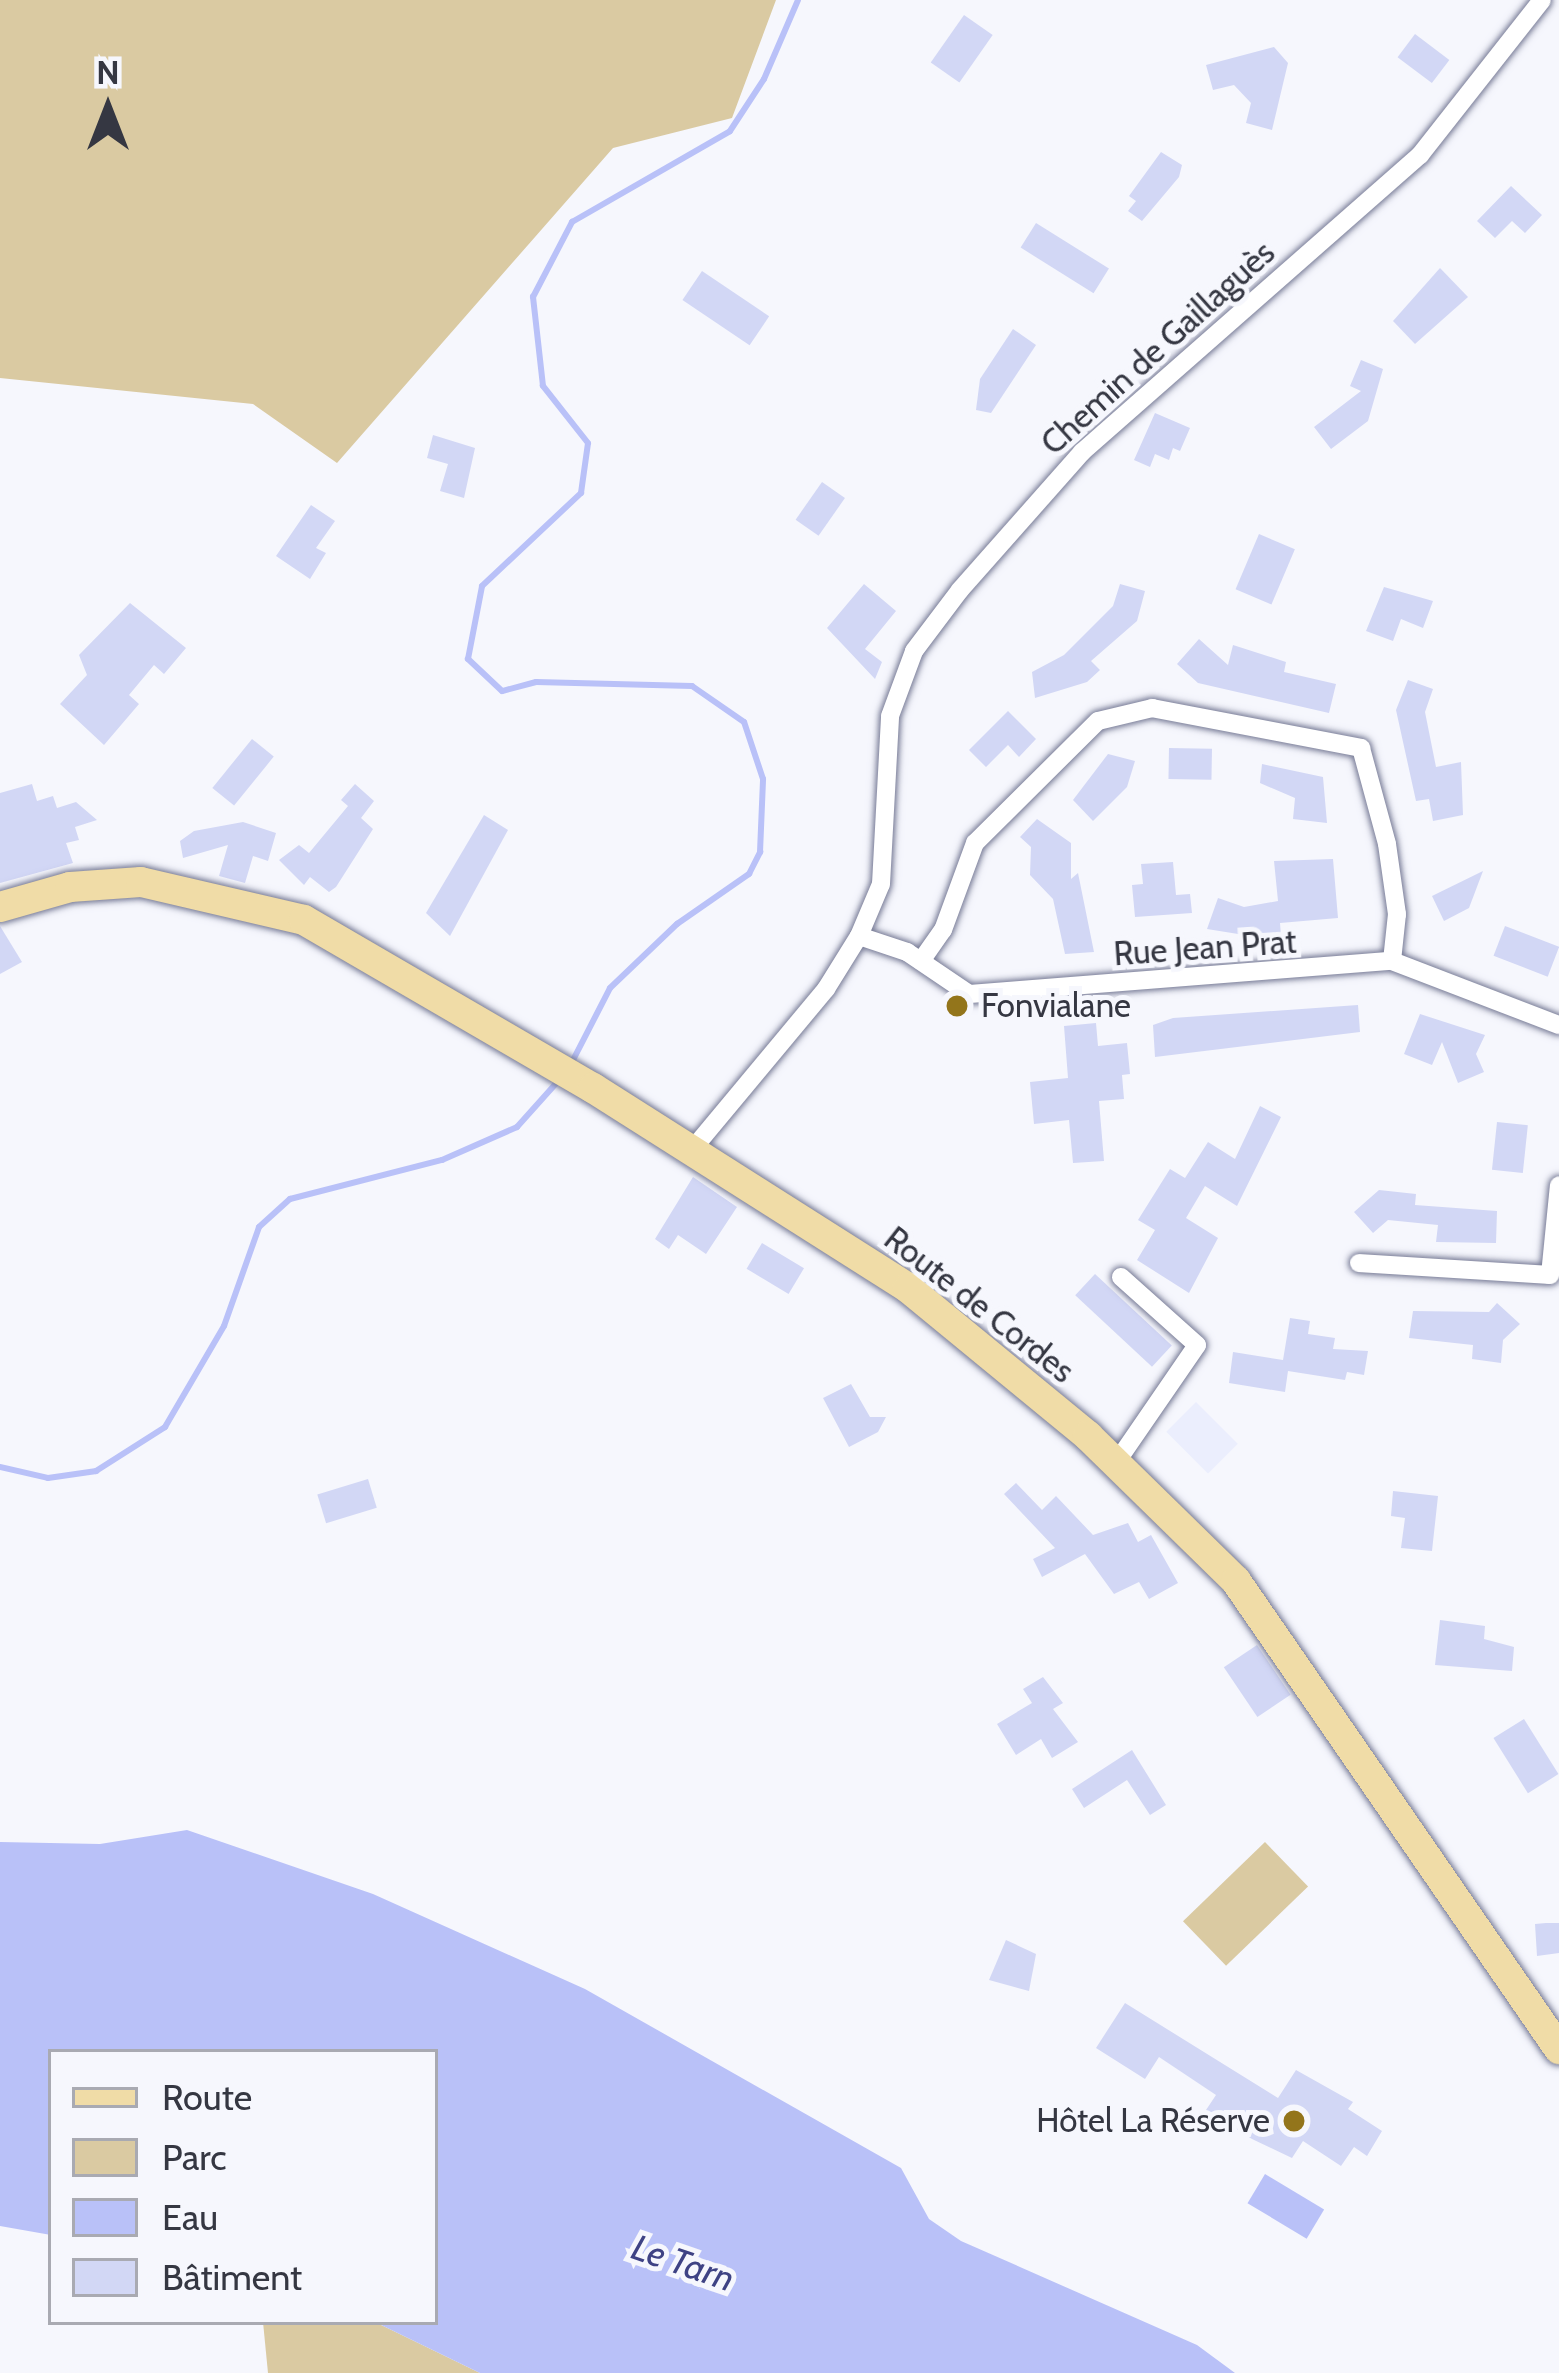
<!DOCTYPE html>
<html>
<head>
<meta charset="utf-8">
<style>
  body { margin:0 }
  #map { position:relative; width:1559px; height:2373px; overflow:hidden; background:#f6f7fd; font-family:Cabin,sans-serif }
  div>[style] { position:absolute }
  .built>* { inset:0; background:#ebeefd; transform-origin:0 0 }
  .green>* { inset:0; background:#dacaa2; transform-origin:0 0 }
  .water>* { inset:0; background:#b9c1f8; transform-origin:0 0 }
  .stream>* { height:6px; margin:-3px; padding:0 3px; transform-origin:3px; border-radius:3px; background:#b9c1f8 }
  .building>* { inset:0; background:#d2d7f5; transform-origin:0 0 }
  .roads { filter:drop-shadow(0 0 3px #777b96) drop-shadow(0 0 3px #777b96) }
  .street>* { height:18px; margin:-9px; padding:0 9px; transform-origin:9px; border-radius:9px; background:#fff }
  .primary>* { height:30px; margin:-15px; padding:0 15px; transform-origin:15px; border-radius:15px; background:#f0dca7 }
  .dots>* { width:33px; height:33px; translate:-50% -50%; box-sizing:border-box; border:6px solid #f6f7fd; border-radius:50% }
  span { translate:-50% -50%; white-space:nowrap; text-align:center; line-height:1.15; -webkit-text-stroke:10px #f6f7fd; paint-order:stroke }
  .street-label { font-size:33px; color:#353742 }
  .poi-label { font-size:33px; color:#353742 }
  .left { translate:0 -50%; text-align:left }
  .right { translate:-100% -50%; text-align:right }
  .water-label { font-size:36px; color:#3e4284; font-style:italic }
  .legend { position:absolute; left:48px; top:2049px; width:390px; height:276px; box-sizing:border-box; background:#f6f7fd; border:3px solid #a9aab2; margin:0; padding:15px 21px; list-style:none; font-size:36px; color:#353742 }
  .legend li { display:flex; align-items:center; gap:24px; height:60px }
  .legend b { width:60px; border:3px solid #a9aab2 }
  .north { position:absolute; left:48px; top:48px; width:120px; height:120px; -webkit-text-stroke:9px #f6f7fd; paint-order:stroke; rotate:0deg; font-size:33px; font-weight:700; line-height:48px; text-align:center; color:#353742 }
  .north::after { content:''; display:block; margin:auto; width:42px; height:54px; background:#353742; clip-path:polygon(50% 0,100% 100%,50% 72%,0 100%) }
</style>
</head>
<body>
<div id="map">
  <div class="built">
    <i style="left:1196px;top:1402px;width:59px;height:42px;rotate:45deg"></i>
  </div>
  <div class="green">
    <i style="clip-path:polygon(0 0,776px 0,732px 118px,613px 148px,337px 463px,253px 404px,0 378px)"></i>
    <i style="left:1265px;top:1842px;width:62px;height:114px;rotate:46deg"></i>
    <i style="clip-path:polygon(263px 2322px,375px 2322px,480px 2373px,268px 2373px)"></i>
  </div>
  <div class="water">
    <i style="clip-path:polygon(187px 1830px,373px 1894px,585px 1989px,901px 2168px,929px 2219px,961px 2241px,1197px 2345px,1235px 2373px,480px 2373px,375px 2322px,435px 2322px,435px 2052px,51px 2052px,51px 2235px,0 2226px,0 1842px,100px 1844px)"></i>
    <i style="left:1265px;top:2174px;width:69px;height:34px;rotate:31deg"></i>
  </div>
  <div class="stream">
    <i style="left:571px;top:1064px;width:85px;rotate:-62.8deg"></i>
    <i style="left:610px;top:988px;width:93px;rotate:-43.7deg"></i>
    <i style="left:677px;top:924px;width:88px;rotate:-34.8deg"></i>
    <i style="left:749px;top:874px;width:25px;rotate:-63deg"></i>
    <i style="left:760px;top:852px;width:73px;rotate:-87.6deg"></i>
    <i style="left:763px;top:779px;width:60px;rotate:-108.4deg"></i>
    <i style="left:744px;top:722px;width:63px;rotate:-145.3deg"></i>
    <i style="left:692px;top:686px;width:156px;rotate:-178.5deg"></i>
    <i style="left:536px;top:682px;width:35px;rotate:165deg"></i>
    <i style="left:502px;top:691px;width:47px;rotate:-136.7deg"></i>
    <i style="left:468px;top:659px;width:74px;rotate:-79.1deg"></i>
    <i style="left:482px;top:586px;width:136px;rotate:-43.2deg"></i>
    <i style="left:581px;top:493px;width:50px;rotate:-82deg"></i>
    <i style="left:588px;top:443px;width:73px;rotate:-128.3deg"></i>
    <i style="left:543px;top:386px;width:90px;rotate:-96.4deg"></i>
    <i style="left:533px;top:297px;width:85px;rotate:-62.5deg"></i>
    <i style="left:572px;top:222px;width:182px;rotate:-29.9deg"></i>
    <i style="left:730px;top:131px;width:62px;rotate:-56.8deg"></i>
    <i style="left:764px;top:79px;width:86px;rotate:-66.7deg"></i>
    <i style="left:0;top:1467px;width:49px;rotate:12.9deg"></i>
    <i style="left:48px;top:1478px;width:49px;rotate:-8.3deg"></i>
    <i style="left:96px;top:1471px;width:82px;rotate:-32.5deg"></i>
    <i style="left:165px;top:1427px;width:117px;rotate:-59.7deg"></i>
    <i style="left:224px;top:1326px;width:105px;rotate:-70.5deg"></i>
    <i style="left:259px;top:1227px;width:42px;rotate:-42.1deg"></i>
    <i style="left:290px;top:1199px;width:157px;rotate:-14.4deg"></i>
    <i style="left:442px;top:1160px;width:82px;rotate:-23.7deg"></i>
    <i style="left:517px;top:1127px;width:64px;rotate:-48.1deg"></i>
  </div>
  <div class="building">
    <i style="left:964px;top:15px;width:35px;height:58px;rotate:35deg"></i>
    <i style="left:1415px;top:34px;width:43px;height:29px;rotate:37deg"></i>
    <i style="clip-path:polygon(1274px 47px,1288px 63px,1272px 130px,1246px 123px,1251px 103px,1234px 85px,1213px 90px,1206px 65px)"></i>
    <i style="clip-path:polygon(1161px 152px,1182px 165px,1179px 177px,1142px 221px,1128px 211px,1136px 201px,1129px 196px)"></i>
    <i style="clip-path:polygon(1511px 186px,1542px 215px,1525px 233px,1512px 221px,1495px 238px,1477px 221px)"></i>
    <i style="left:1036px;top:223px;width:86px;height:29px;rotate:32deg"></i>
    <i style="clip-path:polygon(1440px 268px,1468px 297px,1415px 344px,1393px 321px)"></i>
    <i style="left:702px;top:271px;width:81px;height:35px;rotate:34deg"></i>
    <i style="clip-path:polygon(1013px 329px,1036px 345px,991px 413px,976px 410px,980px 379px)"></i>
    <i style="clip-path:polygon(1361px 360px,1383px 369px,1368px 421px,1331px 449px,1314px 427px,1361px 391px,1350px 386px)"></i>
    <i style="clip-path:polygon(1155px 413px,1190px 428px,1180px 451px,1173px 448px,1169px 460px,1155px 454px,1150px 467px,1134px 460px)"></i>
    <i style="clip-path:polygon(433px 435px,475px 448px,464px 498px,440px 491px,448px 464px,427px 458px)"></i>
    <i style="left:822px;top:482px;width:28px;height:46px;rotate:35deg"></i>
    <i style="clip-path:polygon(311px 505px,335px 521px,316px 548px,326px 553px,310px 579px,276px 556px)"></i>
    <i style="left:1259px;top:534px;width:39px;height:60px;rotate:23deg"></i>
    <i style="clip-path:polygon(864px 584px,896px 611px,865px 649px,882px 662px,875px 679px,827px 628px)"></i>
    <i style="clip-path:polygon(1120px 584px,1145px 591px,1137px 621px,1091px 661px,1100px 670px,1087px 682px,1035px 698px,1032px 672px,1064px 655px,1113px 606px)"></i>
    <i style="clip-path:polygon(1384px 587px,1433px 601px,1423px 628px,1401px 619px,1393px 641px,1366px 631px)"></i>
    <i style="clip-path:polygon(130px 603px,186px 648px,164px 674px,154px 665px,129px 695px,139px 704px,104px 745px,60px 704px,87px 675px,79px 655px)"></i>
    <i style="clip-path:polygon(1199px 639px,1228px 665px,1233px 645px,1286px 662px,1284px 672px,1336px 684px,1329px 713px,1198px 683px,1177px 664px)"></i>
    <i style="clip-path:polygon(1408px 680px,1433px 689px,1425px 712px,1436px 767px,1461px 762px,1463px 815px,1433px 821px,1429px 799px,1416px 801px,1396px 710px)"></i>
    <i style="clip-path:polygon(1008px 711px,1036px 739px,1019px 757px,1008px 745px,986px 767px,969px 750px)"></i>
    <i style="left:252px;top:739px;width:28px;height:63px;rotate:39deg"></i>
    <i style="left:1169px;top:748px;width:43px;height:31px;rotate:1deg"></i>
    <i style="clip-path:polygon(1108px 754px,1135px 761px,1127px 787px,1093px 821px,1073px 800px)"></i>
    <i style="clip-path:polygon(1262px 764px,1323px 777px,1327px 823px,1293px 819px,1295px 798px,1260px 783px)"></i>
    <i style="clip-path:polygon(32px 784px,37px 801px,53px 796px,57px 808px,76px 802px,97px 820px,75px 827px,79px 840px,66px 843px,73px 863px,0 883px,0 793px)"></i>
    <i style="clip-path:polygon(355px 784px,374px 801px,361px 818px,373px 829px,336px 887px,329px 892px,310px 877px,304px 885px,279px 860px,299px 845px,309px 853px,348px 806px,341px 800px)"></i>
    <i style="clip-path:polygon(484px 815px,508px 830px,450px 936px,426px 913px)"></i>
    <i style="clip-path:polygon(1037px 819px,1071px 843px,1071px 879px,1078px 873px,1094px 952px,1065px 954px,1053px 899px,1030px 875px,1031px 847px,1020px 837px)"></i>
    <i style="clip-path:polygon(243px 822px,276px 833px,268px 861px,253px 856px,245px 883px,219px 876px,228px 845px,183px 858px,180px 841px,194px 831px)"></i>
    <i style="clip-path:polygon(1333px 859px,1338px 918px,1280px 923px,1281px 936px,1263px 938px,1207px 929px,1218px 898px,1244px 907px,1278px 901px,1274px 861px)"></i>
    <i style="clip-path:polygon(1173px 862px,1176px 895px,1190px 894px,1192px 913px,1135px 917px,1132px 885px,1143px 884px,1141px 864px)"></i>
    <i style="clip-path:polygon(1483px 871px,1469px 908px,1444px 921px,1432px 896px)"></i>
    <i style="clip-path:polygon(0 926px,22px 962px,0 974px)"></i>
    <i style="left:1505px;top:926px;width:58px;height:32px;rotate:21deg"></i>
    <i style="clip-path:polygon(1358px 1005px,1360px 1032px,1155px 1057px,1153px 1025px,1173px 1018px)"></i>
    <i style="clip-path:polygon(1420px 1014px,1485px 1035px,1476px 1054px,1484px 1072px,1458px 1083px,1442px 1042px,1432px 1065px,1404px 1054px)"></i>
    <i style="clip-path:polygon(1096px 1023px,1098px 1046px,1127px 1043px,1130px 1074px,1122px 1075px,1124px 1099px,1099px 1101px,1104px 1161px,1073px 1163px,1069px 1120px,1034px 1124px,1030px 1082px,1068px 1078px,1064px 1026px)"></i>
    <i style="clip-path:polygon(1260px 1106px,1281px 1117px,1237px 1206px,1205px 1186px,1186px 1218px,1218px 1238px,1189px 1293px,1137px 1260px,1155px 1230px,1138px 1220px,1170px 1169px,1185px 1178px,1208px 1142px,1235px 1159px)"></i>
    <i style="left:1497px;top:1122px;width:31px;height:48px;rotate:6deg"></i>
    <i style="clip-path:polygon(693px 1177px,737px 1207px,706px 1254px,678px 1235px,669px 1249px,655px 1239px)"></i>
    <i style="clip-path:polygon(1379px 1190px,1416px 1194px,1415px 1205px,1497px 1211px,1496px 1243px,1436px 1242px,1438px 1225px,1388px 1220px,1373px 1233px,1354px 1212px)"></i>
    <i style="left:762px;top:1243px;width:49px;height:30px;rotate:31deg"></i>
    <i style="left:1095px;top:1274px;width:105px;height:29px;rotate:43deg"></i>
    <i style="clip-path:polygon(1497px 1303px,1520px 1324px,1503px 1340px,1501px 1363px,1472px 1359px,1473px 1345px,1409px 1338px,1413px 1311px,1489px 1312px)"></i>
    <i style="clip-path:polygon(1290px 1318px,1310px 1321px,1308px 1334px,1335px 1338px,1333px 1349px,1368px 1351px,1364px 1375px,1347px 1372px,1345px 1380px,1288px 1371px,1285px 1392px,1229px 1383px,1233px 1352px,1283px 1360px)"></i>
    <i style="clip-path:polygon(851px 1384px,870px 1417px,886px 1417px,878px 1432px,849px 1447px,823px 1398px)"></i>
    <i style="left:368px;top:1479px;width:30px;height:53px;rotate:73deg"></i>
    <i style="clip-path:polygon(1016px 1483px,1042px 1510px,1056px 1496px,1093px 1535px,1128px 1523px,1138px 1542px,1151px 1535px,1178px 1583px,1149px 1599px,1139px 1582px,1114px 1594px,1085px 1554px,1042px 1577px,1033px 1559px,1055px 1548px,1004px 1494px)"></i>
    <i style="clip-path:polygon(1393px 1491px,1438px 1496px,1432px 1551px,1401px 1548px,1405px 1518px,1391px 1516px)"></i>
    <i style="clip-path:polygon(1440px 1620px,1485px 1626px,1484px 1639px,1514px 1647px,1512px 1671px,1435px 1665px)"></i>
    <i style="left:1257px;top:1645px;width:60px;height:40px;rotate:56deg"></i>
    <i style="clip-path:polygon(1043px 1677px,1063px 1703px,1053px 1709px,1078px 1742px,1052px 1758px,1041px 1739px,1016px 1755px,997px 1724px,1032px 1703px,1023px 1689px)"></i>
    <i style="left:1524px;top:1719px;width:65px;height:36px;rotate:58deg"></i>
    <i style="clip-path:polygon(1132px 1750px,1166px 1805px,1150px 1815px,1127px 1780px,1084px 1808px,1072px 1789px)"></i>
    <i style="clip-path:polygon(1546px 1923px,1559px 1923px,1559px 1953px,1537px 1956px,1535px 1924px)"></i>
    <i style="clip-path:polygon(1006px 1940px,1036px 1954px,1029px 1991px,989px 1980px)"></i>
    <i style="clip-path:polygon(1125px 2003px,1278px 2098px,1296px 2070px,1353px 2102px,1348px 2109px,1382px 2131px,1367px 2156px,1354px 2147px,1341px 2166px,1303px 2141px,1292px 2158px,1252px 2139px,1206px 2110px,1216px 2095px,1159px 2057px,1145px 2079px,1096px 2048px)"></i>
  </div>
  <div class="roads">
    <div class="street">
      <i style="left:859px;top:936px;width:51px;rotate:18.4deg"></i>
      <i style="left:907px;top:952px;width:75px;rotate:34.1deg"></i>
      <i style="left:969px;top:994px;width:424px;rotate:-4.5deg"></i>
      <i style="left:1392px;top:961px;width:179px;rotate:21deg"></i>
      <i style="left:921px;top:961px;width:38px;rotate:-55deg"></i>
      <i style="left:943px;top:930px;width:93px;rotate:-69.8deg"></i>
      <i style="left:975px;top:843px;width:173px;rotate:-44.8deg"></i>
      <i style="left:1098px;top:721px;width:56px;rotate:-13.5deg"></i>
      <i style="left:1152px;top:708px;width:213px;rotate:10.8deg"></i>
      <i style="left:1361px;top:748px;width:99px;rotate:74.8deg"></i>
      <i style="left:1387px;top:844px;width:71px;rotate:81.9deg"></i>
      <i style="left:1397px;top:914px;width:47px;rotate:96.1deg"></i>
      <i style="left:691px;top:1151px;width:211px;rotate:-50.2deg"></i>
      <i style="left:826px;top:989px;width:62px;rotate:-58.1deg"></i>
      <i style="left:859px;top:936px;width:56px;rotate:-67.1deg"></i>
      <i style="left:881px;top:884px;width:168px;rotate:-86.9deg"></i>
      <i style="left:890px;top:716px;width:69px;rotate:-69.7deg"></i>
      <i style="left:914px;top:651px;width:76px;rotate:-53deg"></i>
      <i style="left:960px;top:590px;width:184px;rotate:-48.5deg"></i>
      <i style="left:1082px;top:452px;width:450px;rotate:-41.3deg"></i>
      <i style="left:1420px;top:155px;width:197px;rotate:-51.8deg"></i>
      <i style="left:1359px;top:1263px;width:191px;rotate:3.6deg"></i>
      <i style="left:1550px;top:1275px;width:90px;rotate:-84.3deg"></i>
      <i style="left:1116px;top:1463px;width:143px;rotate:-55.5deg"></i>
      <i style="left:1197px;top:1345px;width:102px;rotate:-138.2deg"></i>
    </div>
    <div class="primary">
      <i style="left:0;top:907px;width:73px;rotate:-15.9deg"></i>
      <i style="left:70px;top:887px;width:71px;rotate:-4deg"></i>
      <i style="left:141px;top:882px;width:167px;rotate:13.1deg"></i>
      <i style="left:304px;top:920px;width:334px;rotate:30.2deg"></i>
      <i style="left:593px;top:1088px;width:373px;rotate:32.4deg"></i>
      <i style="left:908px;top:1288px;width:233px;rotate:39.4deg"></i>
      <i style="left:1088px;top:1436px;width:207px;rotate:44.4deg"></i>
      <i style="left:1236px;top:1581px;width:569px;rotate:55.39deg"></i>
    </div>
  </div>
  <div class="dots">
    <i style="left:957px;top:1006px;background:#93751b"></i>
    <i style="left:1294px;top:2121px;background:#93751b"></i>
  </div>
  <div class="street-label">
    <span style="left:1158px;top:348px;rotate:-42deg">Chemin de Gaillaguès</span>
    <span style="left:1205px;top:948px;rotate:-4deg">Rue Jean Prat</span>
    <span style="left:979px;top:1305px;rotate:38deg">Route de Cordes</span>
  </div>
  <div class="poi-label">
    <span class="left" style="left:981px;top:1006px">Fonvialane</span>
    <span class="right" style="left:1270px;top:2121px">Hôtel La Réserve</span>
  </div>
  <div class="water-label">
    <span style="left:683px;top:2263px;rotate:19deg">Le Tarn</span>
  </div>
  <ul class="legend">
  <li><b style="height:15px;background:#f0dca7"></b>Route</li>
  <li><b style="height:33px;background:#dacaa2"></b>Parc</li>
  <li><b style="height:33px;background:#b9c1f8"></b>Eau</li>
  <li><b style="height:33px;background:#d2d7f5"></b>Bâtiment</li>
  </ul>
  <div class="north">N</div>
</div>
</body>
</html>
